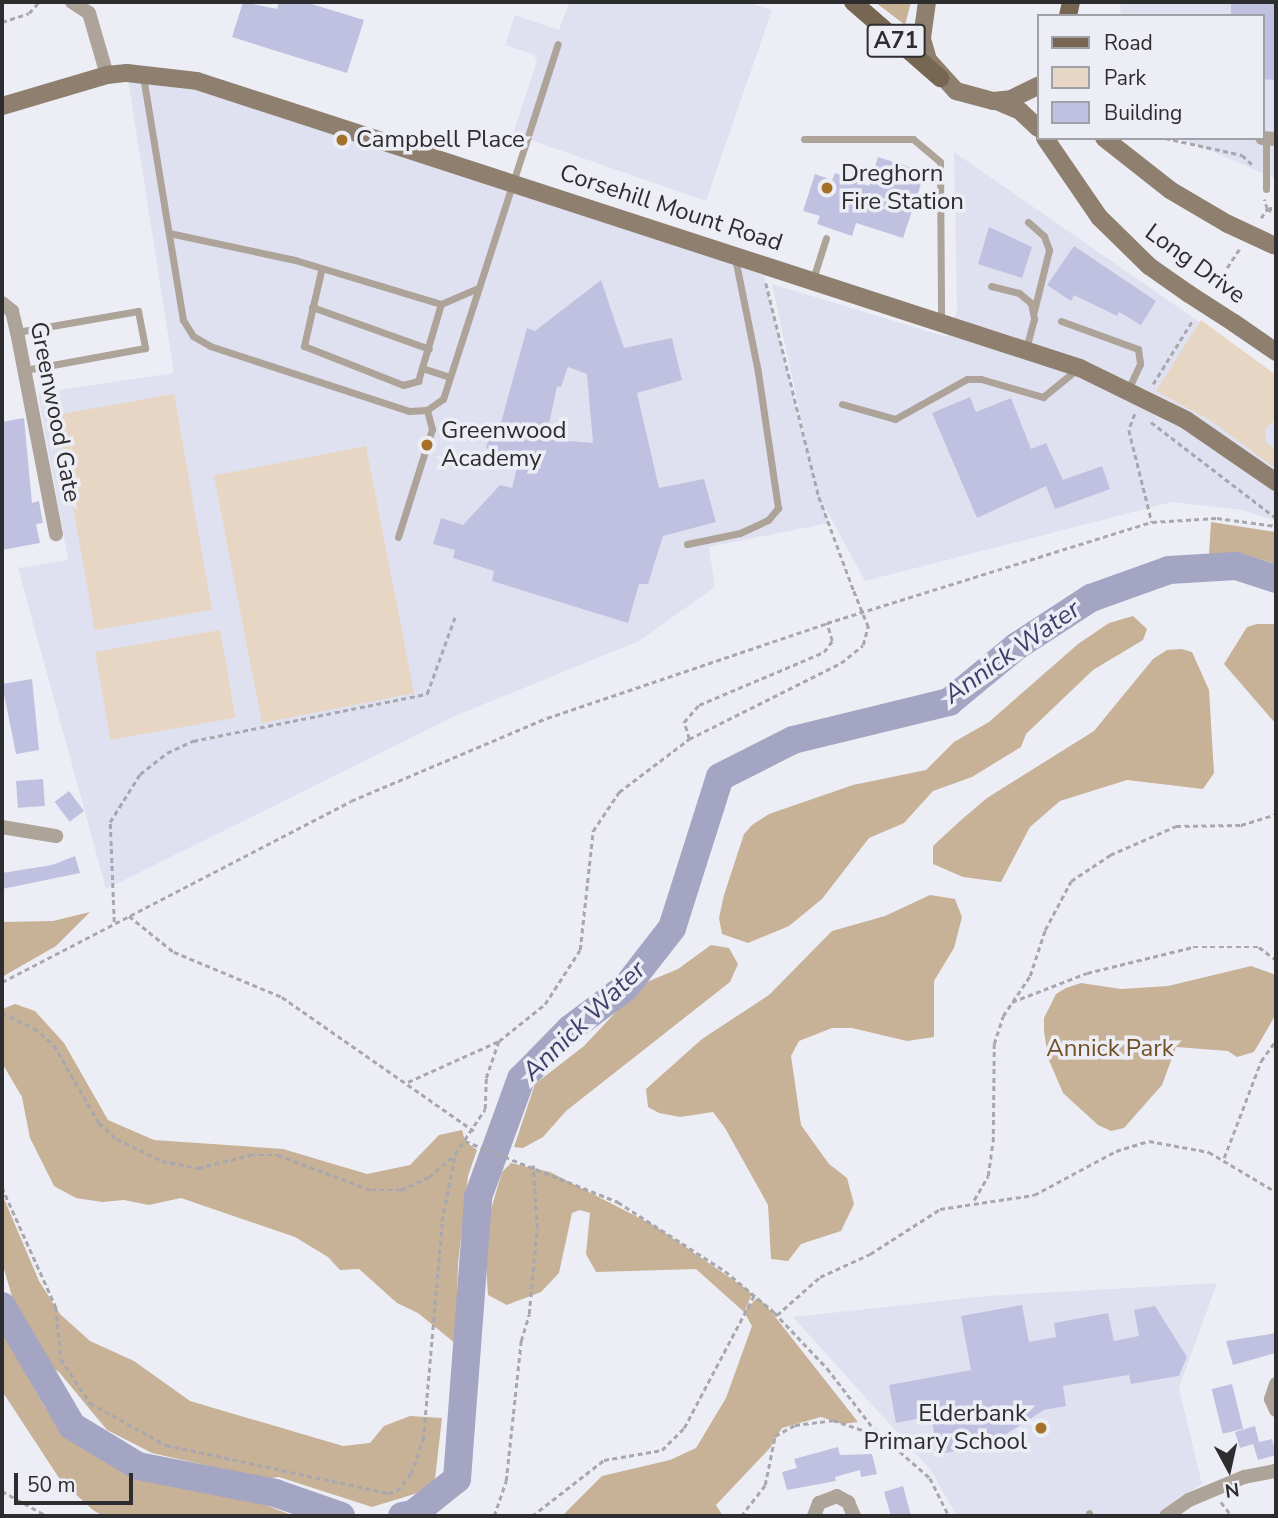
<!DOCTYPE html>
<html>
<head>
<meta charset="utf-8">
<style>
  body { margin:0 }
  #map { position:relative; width:1278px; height:1518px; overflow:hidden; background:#edeef5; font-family:"Nunito Sans",sans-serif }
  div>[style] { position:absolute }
  .built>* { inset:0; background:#e0e1f0 }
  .green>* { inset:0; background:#e7d6c3; transform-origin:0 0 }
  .forest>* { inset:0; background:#c7b197 }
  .river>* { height:28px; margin:-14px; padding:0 14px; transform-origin:14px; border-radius:14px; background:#a4a4c3 }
  .building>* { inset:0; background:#c0c1e0; transform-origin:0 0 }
  .path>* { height:2.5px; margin-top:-1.25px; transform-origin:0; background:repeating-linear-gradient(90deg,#a7a7ad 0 5px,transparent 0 8.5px) }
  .service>* { height:7px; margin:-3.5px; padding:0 3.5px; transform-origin:3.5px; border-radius:3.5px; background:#ada398 }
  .minor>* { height:14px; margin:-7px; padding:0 7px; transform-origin:7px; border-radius:7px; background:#ada398 }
  .secondary>* { height:18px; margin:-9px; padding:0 9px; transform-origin:9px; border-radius:9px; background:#8e7f6f }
  .primary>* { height:18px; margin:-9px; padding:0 9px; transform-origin:9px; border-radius:9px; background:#776652 }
  .path-bridge>* { height:2.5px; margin-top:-1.25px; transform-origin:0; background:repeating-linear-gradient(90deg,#a7a7ad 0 5px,transparent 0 8.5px) }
  .secondary-bridge>* { height:18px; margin:-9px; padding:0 9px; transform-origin:9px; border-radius:9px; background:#8e7f6f }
  .dots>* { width:19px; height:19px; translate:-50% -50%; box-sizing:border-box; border:4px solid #edeef5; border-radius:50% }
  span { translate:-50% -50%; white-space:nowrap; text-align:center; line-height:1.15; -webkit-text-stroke:7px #edeef5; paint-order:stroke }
  .shield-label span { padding:2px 5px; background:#edeef5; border:2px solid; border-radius:5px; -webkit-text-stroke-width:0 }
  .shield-label { font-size:23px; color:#2d2d30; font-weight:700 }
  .poi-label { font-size:24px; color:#2d2d30 }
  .left { translate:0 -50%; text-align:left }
  .right { translate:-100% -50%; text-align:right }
  .street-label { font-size:24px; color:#2d2d30 }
  .park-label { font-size:24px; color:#725025 }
  .water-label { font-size:26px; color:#413f6b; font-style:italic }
  .frame { position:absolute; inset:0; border:4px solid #2d2d30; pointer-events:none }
  .legend { position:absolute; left:1037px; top:14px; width:228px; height:126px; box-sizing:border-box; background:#edeef5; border:2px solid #a0a1a6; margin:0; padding:9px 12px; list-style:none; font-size:21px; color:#2d2d30 }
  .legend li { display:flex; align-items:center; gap:14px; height:35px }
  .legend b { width:35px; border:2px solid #a0a1a6 }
  .north { position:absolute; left:1194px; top:1434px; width:70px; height:70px; -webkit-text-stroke:5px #edeef5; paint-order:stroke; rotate:172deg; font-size:19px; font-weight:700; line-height:28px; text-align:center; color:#2d2d30 }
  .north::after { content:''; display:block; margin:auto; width:24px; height:32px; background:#2d2d30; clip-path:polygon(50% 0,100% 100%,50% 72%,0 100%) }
  .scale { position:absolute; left:14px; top:1473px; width:119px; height:32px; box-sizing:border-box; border:4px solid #2d2d30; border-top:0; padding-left:9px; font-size:21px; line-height:24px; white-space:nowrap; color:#2d2d30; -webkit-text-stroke:5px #edeef5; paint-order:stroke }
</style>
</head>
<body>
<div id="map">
  <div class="built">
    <i style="clip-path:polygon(569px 2px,746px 2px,772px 10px,706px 201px,513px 134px,537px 61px,533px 54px,505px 45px,515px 15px,559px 30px)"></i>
    <i style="clip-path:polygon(1130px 2px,1276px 2px,1276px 179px,1181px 138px,1262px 138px,1262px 16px,1121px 16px,1120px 5px)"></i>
    <i style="clip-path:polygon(127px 73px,197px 81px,761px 263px,810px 460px,772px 284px,947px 337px,957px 310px,954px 152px,1276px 375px,1276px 521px,1242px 510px,1172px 502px,865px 581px,822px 502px,829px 523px,709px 547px,715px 587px,639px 641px,455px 716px,106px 889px,18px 568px,68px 560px,38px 393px,174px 373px)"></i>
    <i style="clip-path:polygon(1217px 1283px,1179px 1388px,1202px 1484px,1155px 1516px,957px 1516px,930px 1469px,793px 1317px,986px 1296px)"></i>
  </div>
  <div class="green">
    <i style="clip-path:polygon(1201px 320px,1276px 375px,1276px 419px,1265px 429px,1266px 443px,1276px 449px,1276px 469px,1210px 420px,1156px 391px)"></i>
    <i style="left:174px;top:394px;width:219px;height:119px;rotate:80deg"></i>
    <i style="left:366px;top:446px;width:252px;height:155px;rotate:79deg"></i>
    <i style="left:220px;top:630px;width:89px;height:127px;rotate:80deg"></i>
  </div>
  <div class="forest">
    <i style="clip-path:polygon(875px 2px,911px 2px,905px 25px)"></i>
    <i style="clip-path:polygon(1211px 522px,1276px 532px,1276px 564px,1243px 554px,1209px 554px)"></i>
    <i style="clip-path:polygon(1133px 616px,1147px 629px,1143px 640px,1093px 670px,1026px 734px,1021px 747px,972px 777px,933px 791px,904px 823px,869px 838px,822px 899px,789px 926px,748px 943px,722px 934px,719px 918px,724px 895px,744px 834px,752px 825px,769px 814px,853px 785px,926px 770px,954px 742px,989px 722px,1078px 644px,1109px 623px)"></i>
    <i style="clip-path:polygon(1257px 624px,1276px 624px,1276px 724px,1224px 664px,1247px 627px)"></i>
    <i style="clip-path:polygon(1182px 649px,1192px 652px,1209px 690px,1214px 773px,1203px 789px,1127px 780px,1060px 801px,1030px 827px,1001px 882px,963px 877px,933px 864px,933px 846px,960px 821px,987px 798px,1094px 731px,1153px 659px,1167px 650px)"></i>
    <i style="clip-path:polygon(930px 895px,955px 899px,962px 917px,954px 948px,934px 981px,934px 1037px,907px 1041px,852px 1028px,832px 1028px,799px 1041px,791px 1056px,801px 1125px,829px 1164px,847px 1178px,854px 1204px,841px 1231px,801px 1244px,788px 1261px,771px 1259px,768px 1205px,725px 1128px,713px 1112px,680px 1117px,659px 1113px,648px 1107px,646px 1089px,702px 1039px,769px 995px,832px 931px,885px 916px)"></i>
    <i style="clip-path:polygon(90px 912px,56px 946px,2px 977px,2px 922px,53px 921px)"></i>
    <i style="clip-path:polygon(711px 945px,729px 948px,738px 964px,730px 982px,566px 1111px,543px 1137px,523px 1148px,514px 1147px,535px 1084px,584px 1046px,642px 984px,678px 969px)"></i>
    <i style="clip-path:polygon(1251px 966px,1276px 975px,1276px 1014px,1254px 1052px,1237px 1057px,1228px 1051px,1176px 1047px,1162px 1085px,1124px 1128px,1111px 1131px,1098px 1125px,1063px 1093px,1048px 1058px,1044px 1031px,1044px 1018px,1056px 994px,1066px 988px,1081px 983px,1121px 989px,1168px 986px)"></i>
    <i style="clip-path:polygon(15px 1004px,35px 1011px,64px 1043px,108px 1120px,154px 1140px,283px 1149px,367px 1174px,410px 1165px,439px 1135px,462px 1130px,465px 1141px,477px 1150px,468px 1176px,458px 1264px,456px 1344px,418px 1313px,397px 1303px,359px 1269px,340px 1270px,328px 1257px,295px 1237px,181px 1198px,149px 1205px,124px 1200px,102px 1202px,76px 1198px,54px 1186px,30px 1138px,22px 1097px,2px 1063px,2px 1009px)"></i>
    <i style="clip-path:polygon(511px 1163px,550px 1172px,655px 1226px,745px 1288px,752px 1294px,745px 1310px,757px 1298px,765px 1304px,858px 1422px,842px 1424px,821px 1417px,782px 1428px,770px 1448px,716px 1505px,723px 1516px,562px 1516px,602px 1476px,670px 1460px,696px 1448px,726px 1398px,752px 1326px,744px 1312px,696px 1269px,596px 1272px,586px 1254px,590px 1213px,580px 1210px,572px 1213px,559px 1273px,541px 1292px,507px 1305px,488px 1295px,484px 1233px,502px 1172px)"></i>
    <i style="clip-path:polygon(2px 1194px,39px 1281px,60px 1314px,90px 1341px,134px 1361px,190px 1401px,343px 1446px,370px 1443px,384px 1426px,410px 1416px,442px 1418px,435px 1479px,424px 1491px,372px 1507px,279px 1477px,266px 1479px,152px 1453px,107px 1430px,59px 1372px,39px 1359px,13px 1300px,2px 1262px)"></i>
    <i style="clip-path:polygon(2px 1330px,44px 1406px,94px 1455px,142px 1475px,253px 1500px,294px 1516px,103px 1516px,93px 1510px,61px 1481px,2px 1391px)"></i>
  </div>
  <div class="river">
    <i style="left:2px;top:1306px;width:139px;rotate:59.7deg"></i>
    <i style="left:72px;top:1426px;width:77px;rotate:31.2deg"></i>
    <i style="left:138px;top:1466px;width:140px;rotate:11.1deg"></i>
    <i style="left:275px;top:1493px;width:70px;rotate:19.2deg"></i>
    <i style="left:402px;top:1516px;width:11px;rotate:-10deg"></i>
    <i style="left:413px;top:1514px;width:56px;rotate:-38.5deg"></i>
    <i style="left:457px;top:1479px;width:283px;rotate:-85.7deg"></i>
    <i style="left:478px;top:1197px;width:126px;rotate:-70deg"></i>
    <i style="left:521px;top:1079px;width:70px;rotate:-45.6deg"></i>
    <i style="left:570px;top:1029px;width:70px;rotate:-36.9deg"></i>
    <i style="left:626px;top:987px;width:75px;rotate:-52.1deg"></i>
    <i style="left:672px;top:928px;width:158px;rotate:-72.4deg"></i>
    <i style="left:720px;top:777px;width:82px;rotate:-26.9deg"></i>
    <i style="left:793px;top:740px;width:161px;rotate:-13.7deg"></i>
    <i style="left:949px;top:702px;width:88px;rotate:-39.5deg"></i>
    <i style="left:1017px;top:646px;width:88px;rotate:-33deg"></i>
    <i style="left:1091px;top:598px;width:83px;rotate:-19.7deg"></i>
    <i style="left:1169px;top:570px;width:67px;rotate:-3.4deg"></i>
    <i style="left:1236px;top:566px;width:42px;rotate:18deg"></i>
  </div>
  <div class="building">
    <i style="clip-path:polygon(243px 2px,277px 9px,279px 2px,305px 2px,364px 20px,347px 73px,232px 37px)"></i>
    <i style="clip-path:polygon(1231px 2px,1276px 2px,1276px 80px,1262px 79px,1262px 16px,1231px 16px)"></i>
    <i style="clip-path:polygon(878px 157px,925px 172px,903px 238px,856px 223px,852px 236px,817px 224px,820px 216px,803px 211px,815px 174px,832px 180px,835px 173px,869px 186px)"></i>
    <i style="clip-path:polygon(989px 227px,1032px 247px,1022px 278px,978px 264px)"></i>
    <i style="clip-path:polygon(1074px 246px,1156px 301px,1141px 325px,1119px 312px,1117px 316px,1074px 295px,1071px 301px,1047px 285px)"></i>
    <i style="clip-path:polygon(evenodd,601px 280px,624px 348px,672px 338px,682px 380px,637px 393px,659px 488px,704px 479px,716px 522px,663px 536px,648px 584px,639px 584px,628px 623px,492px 581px,494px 571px,453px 558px,455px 550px,433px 544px,441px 518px,463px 525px,500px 485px,512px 488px,519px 459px,486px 448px,493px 424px,500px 426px,527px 328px,535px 331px,601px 280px,568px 367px,587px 374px,593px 443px,546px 439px,557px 386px,561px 387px,568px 367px)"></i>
    <i style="clip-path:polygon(970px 397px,976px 412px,1011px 398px,1031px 449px,1046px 443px,1063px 480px,1102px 466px,1110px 489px,1055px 509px,1046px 486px,977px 518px,932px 413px)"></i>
    <i style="clip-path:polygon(24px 418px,32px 503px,39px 501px,43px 523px,36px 524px,40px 543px,2px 550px,2px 422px)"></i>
    <i style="clip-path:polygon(32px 679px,39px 750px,16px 754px,2px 684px)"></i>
    <i style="left:43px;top:779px;width:27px;height:27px;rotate:86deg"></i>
    <i style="left:69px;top:791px;width:25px;height:18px;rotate:53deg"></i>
    <i style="clip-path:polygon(75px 856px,80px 873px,2px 889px,2px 873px,52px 865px)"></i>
    <i style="clip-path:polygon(1022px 1305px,1029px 1342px,1056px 1337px,1054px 1323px,1108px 1313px,1114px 1341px,1139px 1336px,1134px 1310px,1155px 1306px,1187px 1357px,1179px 1376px,1131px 1384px,1129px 1375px,1063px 1386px,1066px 1406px,1044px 1410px,989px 1445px,938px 1454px,931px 1416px,896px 1423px,889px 1385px,971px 1370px,961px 1316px)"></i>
    <i style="clip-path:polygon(1276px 1333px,1276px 1353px,1233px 1365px,1226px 1341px)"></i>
    <i style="left:1232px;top:1384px;width:46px;height:21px;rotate:76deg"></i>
    <i style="clip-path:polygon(1255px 1426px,1259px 1442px,1272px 1439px,1276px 1455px,1258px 1460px,1253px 1444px,1240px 1448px,1235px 1432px)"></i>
    <i style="clip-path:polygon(838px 1447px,840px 1455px,872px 1454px,877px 1474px,861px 1477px,860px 1470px,835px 1477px,836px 1481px,787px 1490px,782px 1472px,797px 1468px,794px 1459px)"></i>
    <i style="clip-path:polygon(903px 1486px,911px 1516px,891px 1516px,884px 1492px)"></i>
  </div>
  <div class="path">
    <i style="left:2px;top:22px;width:28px;rotate:-18deg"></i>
    <i style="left:29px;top:13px;width:15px;rotate:-48deg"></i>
    <i style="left:1165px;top:138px;width:79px;rotate:12.4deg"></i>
    <i style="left:1242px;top:155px;width:16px;rotate:43deg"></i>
    <i style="left:1267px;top:209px;width:10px;rotate:24deg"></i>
    <i style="left:1267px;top:209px;width:9px;rotate:-13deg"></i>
    <i style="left:1261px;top:218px;width:11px;rotate:-56deg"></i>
    <i style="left:1267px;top:209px;width:10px;rotate:-107deg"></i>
    <i style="left:766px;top:283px;width:220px;rotate:76.1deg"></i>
    <i style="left:819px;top:497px;width:100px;rotate:69.6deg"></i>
    <i style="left:1213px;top:289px;width:49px;rotate:-56.6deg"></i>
    <i style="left:1153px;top:384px;width:74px;rotate:-58.2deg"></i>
    <i style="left:1135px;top:414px;width:17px;rotate:111deg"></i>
    <i style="left:1129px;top:430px;width:95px;rotate:76deg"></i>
    <i style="left:1151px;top:422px;width:158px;rotate:37.5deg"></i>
    <i style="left:689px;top:739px;width:18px;rotate:-106deg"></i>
    <i style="left:684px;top:722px;width:23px;rotate:-49deg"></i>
    <i style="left:699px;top:705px;width:136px;rotate:-23deg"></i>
    <i style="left:824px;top:652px;width:14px;rotate:-54deg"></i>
    <i style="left:832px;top:641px;width:19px;rotate:-106deg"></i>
    <i style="left:129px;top:916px;width:58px;rotate:38.7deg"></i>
    <i style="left:174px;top:952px;width:117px;rotate:22.6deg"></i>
    <i style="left:282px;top:997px;width:234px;rotate:34.9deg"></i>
    <i style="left:114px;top:922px;width:100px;rotate:-92.3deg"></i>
    <i style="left:110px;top:822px;width:57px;rotate:-58deg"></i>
    <i style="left:140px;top:774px;width:34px;rotate:-38deg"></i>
    <i style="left:167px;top:753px;width:29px;rotate:-25deg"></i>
    <i style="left:193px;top:741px;width:239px;rotate:-11.4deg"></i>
    <i style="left:427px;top:694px;width:85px;rotate:-70.1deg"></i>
    <i style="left:2px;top:982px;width:393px;rotate:-27.4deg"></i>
    <i style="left:351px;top:801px;width:213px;rotate:-23deg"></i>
    <i style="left:547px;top:718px;width:296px;rotate:-18.7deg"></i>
    <i style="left:827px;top:623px;width:340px;rotate:-17.3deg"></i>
    <i style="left:1152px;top:522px;width:65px;rotate:-3.5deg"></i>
    <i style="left:1217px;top:518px;width:60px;rotate:7.7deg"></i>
    <i style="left:1012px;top:1002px;width:80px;rotate:-21.1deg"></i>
    <i style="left:1087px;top:973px;width:109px;rotate:-13.8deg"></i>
    <i style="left:1193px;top:947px;width:66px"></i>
    <i style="left:1259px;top:947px;width:21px;rotate:37deg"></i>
    <i style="left:2px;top:1013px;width:35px;rotate:25deg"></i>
    <i style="left:34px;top:1028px;width:26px;rotate:40deg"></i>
    <i style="left:54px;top:1045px;width:90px;rotate:60deg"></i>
    <i style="left:99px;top:1123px;width:24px;rotate:42deg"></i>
    <i style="left:117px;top:1139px;width:50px;rotate:26.1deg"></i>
    <i style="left:162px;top:1161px;width:37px;rotate:11deg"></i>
    <i style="left:198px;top:1168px;width:54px;rotate:-14deg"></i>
    <i style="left:250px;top:1155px;width:28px"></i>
    <i style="left:278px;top:1155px;width:99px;rotate:20.6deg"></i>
    <i style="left:371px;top:1190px;width:30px"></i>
    <i style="left:401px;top:1190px;width:31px;rotate:-25deg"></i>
    <i style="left:429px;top:1177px;width:35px;rotate:-41deg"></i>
    <i style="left:455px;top:1154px;width:54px;rotate:-56.3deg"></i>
    <i style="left:485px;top:1109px;width:31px;rotate:-88deg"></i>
    <i style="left:486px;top:1078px;width:39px;rotate:-71deg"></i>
    <i style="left:408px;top:1082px;width:100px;rotate:-24.3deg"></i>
    <i style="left:499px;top:1041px;width:59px;rotate:-38.8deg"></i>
    <i style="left:545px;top:1004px;width:64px;rotate:-57.1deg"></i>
    <i style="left:580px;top:950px;width:120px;rotate:-83.8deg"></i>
    <i style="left:593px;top:831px;width:47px;rotate:-56.3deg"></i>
    <i style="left:619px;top:792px;width:88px;rotate:-37.1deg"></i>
    <i style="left:689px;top:739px;width:170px;rotate:-26.6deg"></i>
    <i style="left:841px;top:663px;width:28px;rotate:-39deg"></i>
    <i style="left:863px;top:645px;width:20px;rotate:-75deg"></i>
    <i style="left:465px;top:1141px;width:165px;rotate:21.7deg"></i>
    <i style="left:618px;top:1202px;width:127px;rotate:32.8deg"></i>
    <i style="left:725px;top:1271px;width:64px;rotate:39.9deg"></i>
    <i style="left:774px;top:1312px;width:77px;rotate:46.6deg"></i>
    <i style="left:827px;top:1368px;width:77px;rotate:52.4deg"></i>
    <i style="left:874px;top:1429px;width:74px;rotate:41.2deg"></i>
    <i style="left:930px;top:1478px;width:42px;rotate:63.4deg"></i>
    <i style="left:1224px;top:1158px;width:104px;rotate:-69.1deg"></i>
    <i style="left:1261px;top:1061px;width:26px;rotate:-54deg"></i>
    <i style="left:2px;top:1187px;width:132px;rotate:65.8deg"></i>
    <i style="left:56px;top:1307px;width:52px;rotate:84.5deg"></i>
    <i style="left:61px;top:1359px;width:53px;rotate:56.6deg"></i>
    <i style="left:90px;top:1403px;width:87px;rotate:28.9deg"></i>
    <i style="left:166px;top:1445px;width:227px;rotate:12.2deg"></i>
    <i style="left:388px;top:1493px;width:9px;rotate:-13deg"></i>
    <i style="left:397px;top:1491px;width:22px;rotate:-51deg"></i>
    <i style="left:411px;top:1474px;width:36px;rotate:-71deg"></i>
    <i style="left:423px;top:1440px;width:220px;rotate:-85deg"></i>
    <i style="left:442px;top:1221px;width:68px;rotate:-79deg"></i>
    <i style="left:974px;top:1200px;width:28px;rotate:-60deg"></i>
    <i style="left:988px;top:1176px;width:34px;rotate:-82deg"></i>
    <i style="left:993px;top:1142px;width:98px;rotate:-89.4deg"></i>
    <i style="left:994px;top:1044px;width:29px;rotate:-72deg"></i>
    <i style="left:1003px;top:1016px;width:48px;rotate:-56deg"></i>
    <i style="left:1030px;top:976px;width:48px;rotate:-71.9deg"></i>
    <i style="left:1045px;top:930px;width:55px;rotate:-62deg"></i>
    <i style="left:1071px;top:881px;width:47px;rotate:-33.7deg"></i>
    <i style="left:1110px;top:855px;width:72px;rotate:-23.7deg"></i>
    <i style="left:1176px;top:826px;width:65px;rotate:-0.9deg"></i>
    <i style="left:1241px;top:825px;width:37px;rotate:-17deg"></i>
    <i style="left:777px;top:1315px;width:57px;rotate:-41.5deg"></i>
    <i style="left:820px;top:1277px;width:55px;rotate:-24.7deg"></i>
    <i style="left:870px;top:1254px;width:83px;rotate:-32.7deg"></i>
    <i style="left:940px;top:1209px;width:95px;rotate:-8.5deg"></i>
    <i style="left:1034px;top:1195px;width:93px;rotate:-28.2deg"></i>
    <i style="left:1116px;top:1151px;width:34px;rotate:-17deg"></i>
    <i style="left:1149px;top:1141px;width:61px;rotate:10.4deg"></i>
    <i style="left:1209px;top:1152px;width:78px;rotate:30.8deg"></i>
    <i style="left:2px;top:1491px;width:51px;rotate:29.1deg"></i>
    <i style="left:1221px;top:1502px;width:18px;rotate:52deg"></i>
    <i style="left:494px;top:1516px;width:37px;rotate:-71deg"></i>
    <i style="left:506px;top:1481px;width:141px;rotate:-83.9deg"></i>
    <i style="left:521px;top:1341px;width:28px;rotate:-73deg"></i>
    <i style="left:529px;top:1314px;width:86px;rotate:-84.7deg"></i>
    <i style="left:537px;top:1228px;width:63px;rotate:-93.6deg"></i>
    <i style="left:532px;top:1516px;width:91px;rotate:-37.9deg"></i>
    <i style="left:604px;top:1460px;width:59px;rotate:-9.8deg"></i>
    <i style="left:662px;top:1450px;width:31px;rotate:-45deg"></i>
    <i style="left:684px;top:1428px;width:150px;rotate:-62.2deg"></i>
    <i style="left:741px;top:1516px;width:39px;rotate:-52deg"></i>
    <i style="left:765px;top:1485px;width:50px;rotate:-78.5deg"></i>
    <i style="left:775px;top:1436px;width:23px;rotate:-29deg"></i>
    <i style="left:795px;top:1425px;width:38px;rotate:-7deg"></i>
    <i style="left:833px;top:1420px;width:50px;rotate:18.8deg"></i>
  </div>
  <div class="service">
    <i style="left:143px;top:76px;width:247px;rotate:80.7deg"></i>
    <i style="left:183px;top:320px;width:19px;rotate:58deg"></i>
    <i style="left:193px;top:336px;width:20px;rotate:30deg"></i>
    <i style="left:210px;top:346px;width:209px;rotate:18.1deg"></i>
    <i style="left:409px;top:411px;width:18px;rotate:-3deg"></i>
    <i style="left:427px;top:410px;width:19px;rotate:-35deg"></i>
    <i style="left:443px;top:399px;width:373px;rotate:-72.1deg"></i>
    <i style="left:1266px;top:138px;width:51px;rotate:90deg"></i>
    <i style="left:804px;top:139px;width:109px"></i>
    <i style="left:913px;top:139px;width:35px;rotate:40deg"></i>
    <i style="left:940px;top:162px;width:160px;rotate:89.6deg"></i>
    <i style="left:1028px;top:222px;width:21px;rotate:41deg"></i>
    <i style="left:1044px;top:236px;width:15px;rotate:70deg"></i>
    <i style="left:1049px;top:250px;width:63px;rotate:103.8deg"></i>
    <i style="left:169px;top:233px;width:129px;rotate:12.1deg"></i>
    <i style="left:295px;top:260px;width:152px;rotate:16.8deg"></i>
    <i style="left:321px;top:271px;width:77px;rotate:102.8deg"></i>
    <i style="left:304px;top:346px;width:106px;rotate:21.5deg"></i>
    <i style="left:403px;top:385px;width:16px;rotate:-15deg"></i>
    <i style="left:418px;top:381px;width:80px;rotate:-73.4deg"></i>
    <i style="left:441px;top:304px;width:40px;rotate:-23.4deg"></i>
    <i style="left:813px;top:279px;width:43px;rotate:-72.4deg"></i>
    <i style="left:991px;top:286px;width:29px;rotate:14deg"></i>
    <i style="left:1019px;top:293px;width:16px;rotate:40deg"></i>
    <i style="left:1031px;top:303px;width:16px;rotate:79deg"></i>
    <i style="left:1034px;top:319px;width:31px;rotate:105deg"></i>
    <i style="left:312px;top:307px;width:124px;rotate:19.7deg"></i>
    <i style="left:1061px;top:321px;width:82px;rotate:20deg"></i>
    <i style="left:1138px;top:349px;width:15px;rotate:82deg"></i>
    <i style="left:1140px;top:364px;width:29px;rotate:115deg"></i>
    <i style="left:17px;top:332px;width:123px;rotate:-9.8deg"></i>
    <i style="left:138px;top:311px;width:38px;rotate:79deg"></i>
    <i style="left:145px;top:348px;width:122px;rotate:169.6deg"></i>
    <i style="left:422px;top:368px;width:28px;rotate:18deg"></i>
    <i style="left:842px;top:404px;width:55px;rotate:15.8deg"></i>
    <i style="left:895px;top:419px;width:82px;rotate:-29.1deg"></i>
    <i style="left:967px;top:379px;width:14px"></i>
    <i style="left:981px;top:379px;width:65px;rotate:16.2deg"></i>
    <i style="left:1043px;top:397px;width:43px;rotate:-39.3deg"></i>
    <i style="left:398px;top:537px;width:113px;rotate:-72.5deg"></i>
    <i style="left:432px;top:429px;width:20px;rotate:-105deg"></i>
    <i style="left:687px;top:544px;width:54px;rotate:-11.7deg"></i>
    <i style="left:740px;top:533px;width:31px;rotate:-25deg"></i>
    <i style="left:768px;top:520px;width:16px;rotate:-50deg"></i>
    <i style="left:778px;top:508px;width:137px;rotate:-98.4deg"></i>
    <i style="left:758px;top:372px;width:116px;rotate:-101.4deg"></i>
    <i style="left:1089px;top:1513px;width:3px;rotate:72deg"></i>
  </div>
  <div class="minor">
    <i style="left:72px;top:2px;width:20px;rotate:33deg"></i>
    <i style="left:89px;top:13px;width:65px;rotate:73.8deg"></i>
    <i style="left:1262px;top:138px;width:14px;rotate:4deg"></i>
    <i style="left:2px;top:303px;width:13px;rotate:39deg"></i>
    <i style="left:12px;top:311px;width:22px;rotate:77deg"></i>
    <i style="left:17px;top:332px;width:206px;rotate:79.1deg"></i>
    <i style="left:2px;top:827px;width:55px;rotate:9.5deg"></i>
    <i style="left:1276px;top:1384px;width:16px;rotate:108deg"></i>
    <i style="left:1271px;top:1399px;width:12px;rotate:66deg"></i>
    <i style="left:814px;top:1516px;width:14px;rotate:-69deg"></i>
    <i style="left:819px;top:1503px;width:19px;rotate:-21deg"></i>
    <i style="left:837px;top:1496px;width:13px;rotate:29deg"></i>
    <i style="left:848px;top:1502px;width:15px;rotate:67deg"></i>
    <i style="left:1166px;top:1516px;width:28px;rotate:-35deg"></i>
    <i style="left:1189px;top:1500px;width:60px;rotate:-22.7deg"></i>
    <i style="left:1244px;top:1477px;width:33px;rotate:-11deg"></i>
  </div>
  <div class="secondary">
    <i style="left:927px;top:2px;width:37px;rotate:98deg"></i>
    <i style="left:922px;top:39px;width:22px;rotate:74deg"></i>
    <i style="left:928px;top:60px;width:42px;rotate:47.9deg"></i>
    <i style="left:956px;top:91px;width:38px;rotate:15deg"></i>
    <i style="left:993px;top:101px;width:18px;rotate:-6deg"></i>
    <i style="left:1011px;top:99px;width:30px;rotate:-26deg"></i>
    <i style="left:999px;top:102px;width:23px;rotate:23deg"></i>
    <i style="left:1020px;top:111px;width:25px;rotate:43deg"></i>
    <i style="left:2px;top:106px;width:109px;rotate:-16.4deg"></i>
    <i style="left:107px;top:75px;width:20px;rotate:-6deg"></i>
    <i style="left:127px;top:73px;width:70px;rotate:6.5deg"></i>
    <i style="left:197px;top:81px;width:928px;rotate:18.01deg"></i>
    <i style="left:1080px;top:368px;width:118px;rotate:26.1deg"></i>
    <i style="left:1186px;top:420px;width:109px;rotate:34.6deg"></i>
    <i style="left:1045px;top:138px;width:96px;rotate:55.6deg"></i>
    <i style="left:1099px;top:217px;width:70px;rotate:44.4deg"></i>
    <i style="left:1149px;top:266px;width:49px;rotate:35deg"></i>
    <i style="left:1104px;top:138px;width:84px;rotate:38.2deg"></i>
    <i style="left:1170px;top:190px;width:67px;rotate:30.4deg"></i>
    <i style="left:1234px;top:323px;width:51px;rotate:34.6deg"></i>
  </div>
  <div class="primary">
    <i style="left:853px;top:2px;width:116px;rotate:41.1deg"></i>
    <i style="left:1068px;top:16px;width:14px;rotate:-78deg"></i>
  </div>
  <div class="path-bridge">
    <i style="left:854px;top:591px;width:38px;rotate:68deg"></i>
  </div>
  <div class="secondary-bridge">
    <i style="left:1228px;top:224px;width:50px;rotate:25deg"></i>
    <i style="left:1189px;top:294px;width:54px;rotate:32.8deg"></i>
  </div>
  <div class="dots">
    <i style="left:342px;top:140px;background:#a57129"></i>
    <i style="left:827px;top:188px;background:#a57129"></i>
    <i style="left:427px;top:445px;background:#a57129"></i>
    <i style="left:1041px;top:1428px;background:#a57129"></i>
  </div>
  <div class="shield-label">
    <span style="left:896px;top:41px">A71</span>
  </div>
  <div class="poi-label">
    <span class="left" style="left:356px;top:140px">Campbell Place</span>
    <span class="left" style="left:841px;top:188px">Dreghorn<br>Fire Station</span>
    <span class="left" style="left:441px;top:445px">Greenwood<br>Academy</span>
    <span class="right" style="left:1027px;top:1428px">Elderbank<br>Primary School</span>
  </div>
  <div class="street-label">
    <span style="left:671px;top:208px;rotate:18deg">Corsehill Mount Road</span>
    <span style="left:1195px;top:264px;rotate:36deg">Long Drive</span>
    <span style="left:55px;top:412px;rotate:79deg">Greenwood Gate</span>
  </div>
  <div class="park-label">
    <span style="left:1110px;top:1049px">Annick Park</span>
  </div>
  <div class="water-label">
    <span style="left:1012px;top:652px;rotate:-35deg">Annick Water</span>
    <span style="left:584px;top:1021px;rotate:-44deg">Annick Water</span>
  </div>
  <div class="frame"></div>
  <ul class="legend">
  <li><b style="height:9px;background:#776652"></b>Road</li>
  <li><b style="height:19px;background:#e7d6c3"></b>Park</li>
  <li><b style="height:19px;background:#c0c1e0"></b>Building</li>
  </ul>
  <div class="north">N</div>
  <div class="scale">50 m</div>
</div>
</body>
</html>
